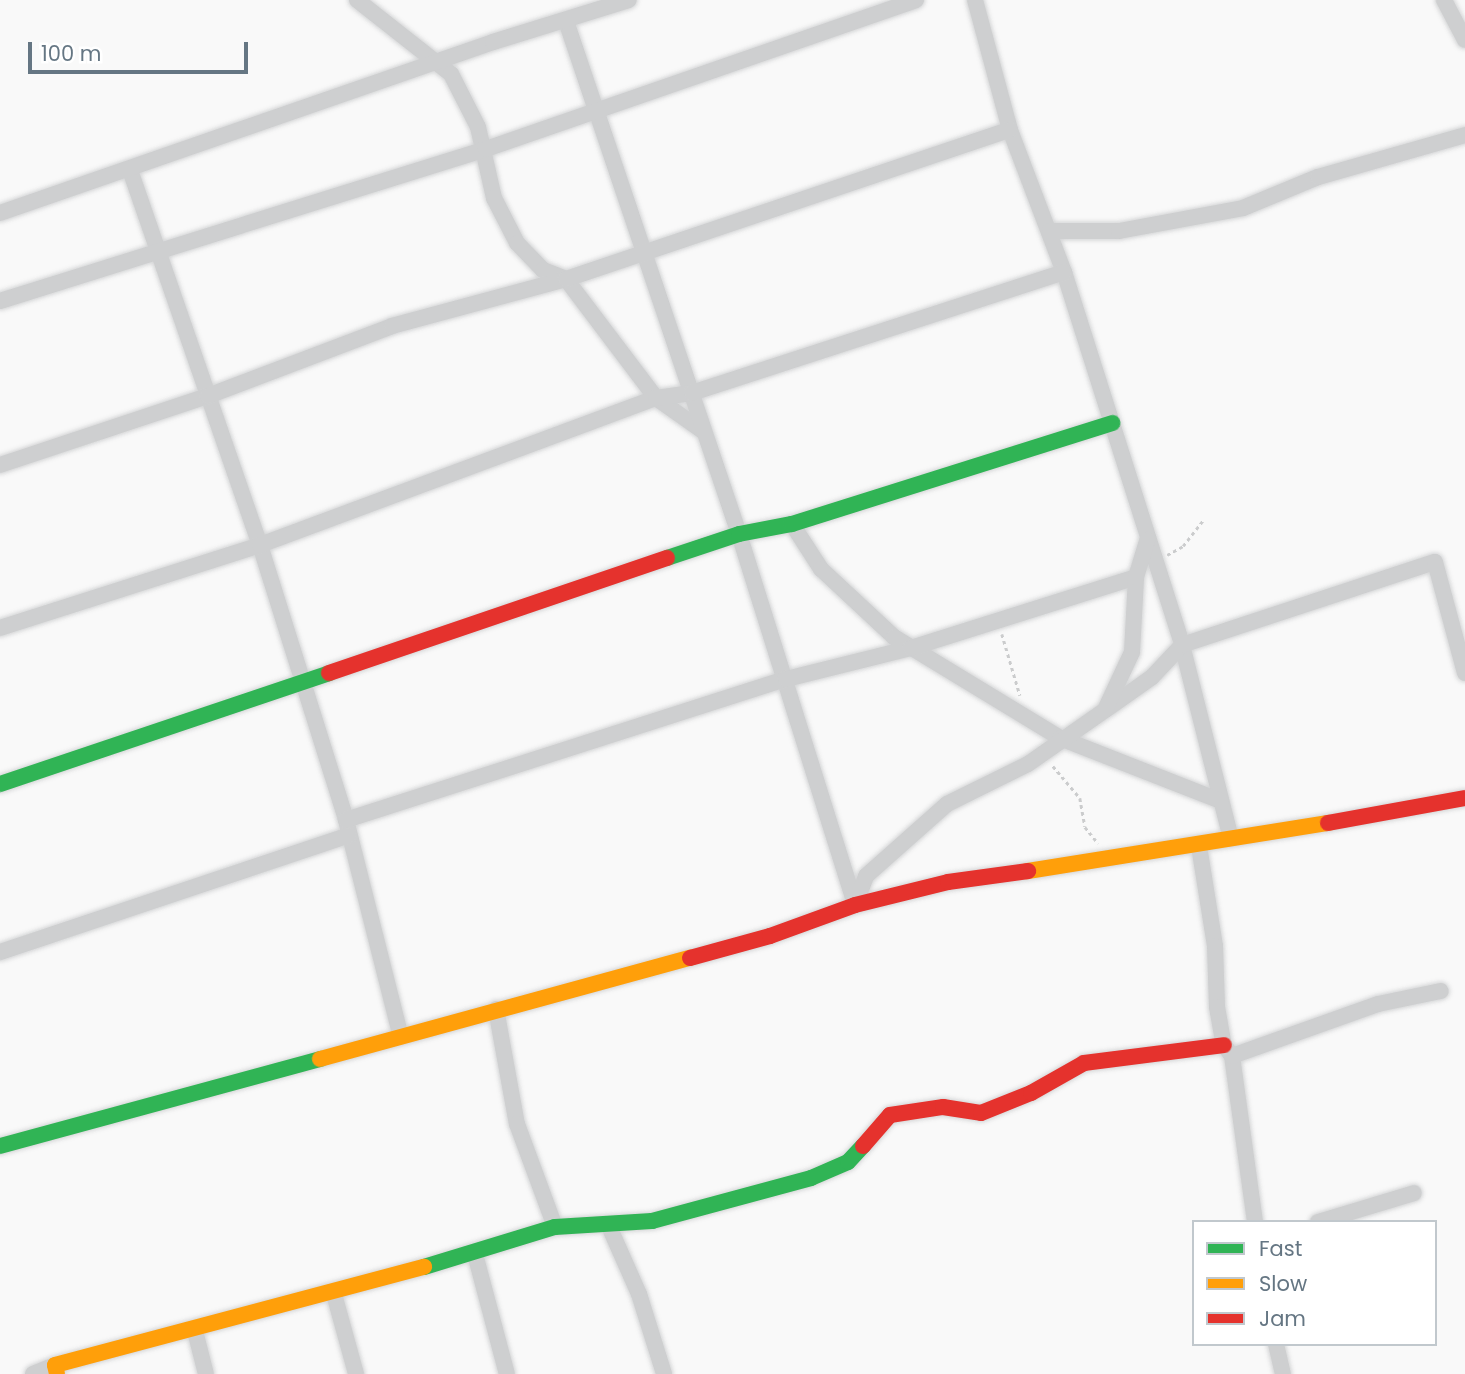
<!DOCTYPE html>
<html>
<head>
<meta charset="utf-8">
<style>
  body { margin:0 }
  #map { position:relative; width:1465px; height:1374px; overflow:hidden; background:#f9f9f9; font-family:Poppins,sans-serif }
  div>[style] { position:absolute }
  .path>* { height:2.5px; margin-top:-1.25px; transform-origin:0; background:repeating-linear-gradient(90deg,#cbcccd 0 3.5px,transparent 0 7px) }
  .roads { filter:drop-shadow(0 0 2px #d5d6d7) drop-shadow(0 0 2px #d5d6d7) }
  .street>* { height:16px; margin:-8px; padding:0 8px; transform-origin:8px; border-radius:8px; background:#cecfd0 }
  .fast>* { height:16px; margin:-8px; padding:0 8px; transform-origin:8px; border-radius:8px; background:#30b455 }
  .slow>* { height:16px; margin:-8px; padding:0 8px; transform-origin:8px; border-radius:8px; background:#ff9f0a }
  .jam>* { height:16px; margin:-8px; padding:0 8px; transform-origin:8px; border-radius:8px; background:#e5322d }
  span { translate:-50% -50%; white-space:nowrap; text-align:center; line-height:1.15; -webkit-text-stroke:7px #fff; paint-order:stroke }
  .legend { position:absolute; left:1192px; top:1220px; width:245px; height:126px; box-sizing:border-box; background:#fff; border:2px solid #c1c8cd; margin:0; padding:9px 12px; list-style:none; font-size:21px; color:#657683 }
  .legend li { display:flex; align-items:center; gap:14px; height:35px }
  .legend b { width:35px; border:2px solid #c1c8cd }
  .scale { position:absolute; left:28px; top:42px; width:220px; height:32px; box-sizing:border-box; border:4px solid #657683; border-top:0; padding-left:9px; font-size:21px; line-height:24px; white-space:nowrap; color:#657683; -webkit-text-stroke:5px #fff; paint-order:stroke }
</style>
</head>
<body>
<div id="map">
  <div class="path">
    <i style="left:1167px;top:555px;width:18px;rotate:-29deg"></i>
    <i style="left:1183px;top:546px;width:33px;rotate:-52deg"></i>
    <i style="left:1002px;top:634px;width:64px;rotate:73.6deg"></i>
    <i style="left:1053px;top:766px;width:42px;rotate:49.8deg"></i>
    <i style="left:1080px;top:798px;width:29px;rotate:80deg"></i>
    <i style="left:1085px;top:827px;width:21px;rotate:51deg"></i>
  </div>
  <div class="roads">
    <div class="street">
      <i style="left:357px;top:0;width:120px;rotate:38.2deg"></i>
      <i style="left:451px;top:74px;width:59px;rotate:63deg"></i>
      <i style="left:478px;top:127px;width:73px;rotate:77.3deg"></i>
      <i style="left:494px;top:198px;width:51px;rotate:62.9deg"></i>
      <i style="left:517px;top:243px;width:37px;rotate:46deg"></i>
      <i style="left:543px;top:270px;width:25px;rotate:21deg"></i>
      <i style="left:566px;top:279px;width:149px;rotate:52.9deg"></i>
      <i style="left:656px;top:398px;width:59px;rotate:35.3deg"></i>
      <i style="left:975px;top:0;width:135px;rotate:74.9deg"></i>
      <i style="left:1010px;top:130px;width:152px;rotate:69.2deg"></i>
      <i style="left:1064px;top:272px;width:391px;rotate:72.4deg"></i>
      <i style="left:1182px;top:645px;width:199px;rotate:75.8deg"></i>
      <i style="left:1444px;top:0;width:45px;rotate:62.3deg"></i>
      <i style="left:566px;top:21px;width:541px;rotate:71.36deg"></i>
      <i style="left:739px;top:534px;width:389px;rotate:72.6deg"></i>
      <i style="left:130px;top:170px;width:397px;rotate:70.9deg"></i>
      <i style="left:260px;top:545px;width:288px;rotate:72.6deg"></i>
      <i style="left:346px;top:820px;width:221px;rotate:75.8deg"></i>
      <i style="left:0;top:213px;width:522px;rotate:-19.13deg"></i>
      <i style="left:493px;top:42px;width:142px;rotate:-17.2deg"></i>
      <i style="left:1050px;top:231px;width:69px"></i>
      <i style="left:1119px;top:231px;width:126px;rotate:-10.5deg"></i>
      <i style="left:1243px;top:208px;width:81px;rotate:-22.5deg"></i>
      <i style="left:1318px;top:177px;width:153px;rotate:-15.9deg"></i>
      <i style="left:0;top:301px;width:509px;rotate:-17.37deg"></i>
      <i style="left:486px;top:149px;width:455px;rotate:-19.1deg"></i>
      <i style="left:0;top:465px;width:219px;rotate:-18.4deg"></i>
      <i style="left:208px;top:396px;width:197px;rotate:-20.8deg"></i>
      <i style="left:392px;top:326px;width:180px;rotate:-15.1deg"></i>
      <i style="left:566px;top:279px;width:468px;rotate:-18.6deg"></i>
      <i style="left:792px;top:524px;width:54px;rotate:57.2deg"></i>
      <i style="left:821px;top:569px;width:100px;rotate:43deg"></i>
      <i style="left:894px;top:637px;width:194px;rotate:31.3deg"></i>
      <i style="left:1060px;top:738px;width:173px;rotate:21.4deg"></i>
      <i style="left:0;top:628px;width:273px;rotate:-17.7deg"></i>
      <i style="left:260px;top:545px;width:422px;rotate:-20.4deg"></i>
      <i style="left:656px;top:398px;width:36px;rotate:-8deg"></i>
      <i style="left:692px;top:393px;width:391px;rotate:-18deg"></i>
      <i style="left:1107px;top:709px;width:55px;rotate:-35.4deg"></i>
      <i style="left:1152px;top:677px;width:44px;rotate:-46.8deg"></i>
      <i style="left:1182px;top:645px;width:266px;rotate:-18.2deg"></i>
      <i style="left:1435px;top:562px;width:115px;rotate:74.9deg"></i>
      <i style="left:346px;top:820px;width:462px;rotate:-17.8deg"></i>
      <i style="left:786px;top:679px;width:129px;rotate:-13.9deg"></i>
      <i style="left:911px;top:648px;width:236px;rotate:-17.5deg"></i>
      <i style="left:1199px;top:846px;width:101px;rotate:80.9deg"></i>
      <i style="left:1215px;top:946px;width:61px;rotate:88.1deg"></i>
      <i style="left:1217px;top:1007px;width:39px;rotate:80deg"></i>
      <i style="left:1224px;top:1045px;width:14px;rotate:54deg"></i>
      <i style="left:1232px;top:1056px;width:168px;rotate:82.1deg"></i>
      <i style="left:855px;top:905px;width:31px;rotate:-69deg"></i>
      <i style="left:866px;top:876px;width:108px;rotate:-41.6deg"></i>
      <i style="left:947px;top:804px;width:90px;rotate:-26.3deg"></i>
      <i style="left:1028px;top:764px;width:94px;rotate:-35deg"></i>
      <i style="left:1105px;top:710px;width:64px;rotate:-65deg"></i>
      <i style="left:1132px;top:652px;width:75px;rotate:-86.9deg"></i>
      <i style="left:1136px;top:577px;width:39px;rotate:-73deg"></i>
      <i style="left:0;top:952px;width:368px;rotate:-18.5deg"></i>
      <i style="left:496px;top:1009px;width:117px;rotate:79.7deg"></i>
      <i style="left:517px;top:1124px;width:110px;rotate:69.7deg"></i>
      <i style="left:1232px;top:1056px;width:155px;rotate:-19.6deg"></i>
      <i style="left:1378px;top:1004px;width:64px;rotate:-11.7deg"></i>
      <i style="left:1318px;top:1222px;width:100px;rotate:-16.8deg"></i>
      <i style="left:608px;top:1224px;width:77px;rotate:66.1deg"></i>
      <i style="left:639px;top:1294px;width:84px;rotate:72.6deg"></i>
      <i style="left:475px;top:1254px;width:124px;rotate:75.1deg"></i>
      <i style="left:334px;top:1294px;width:83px;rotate:74.6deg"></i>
      <i style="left:195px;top:1331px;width:44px;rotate:75.7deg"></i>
      <i style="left:1276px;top:1344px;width:31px;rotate:77deg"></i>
      <i style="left:33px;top:1374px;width:24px;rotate:-22deg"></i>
    </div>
    <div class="fast">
      <i style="left:667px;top:558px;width:76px;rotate:-18.4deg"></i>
      <i style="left:739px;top:534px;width:54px;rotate:-10.7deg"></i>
      <i style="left:792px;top:524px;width:336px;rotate:-17.5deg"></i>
      <i style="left:0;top:784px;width:347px;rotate:-18.6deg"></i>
      <i style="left:0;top:1146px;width:332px;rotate:-15.2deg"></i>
      <i style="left:424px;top:1267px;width:137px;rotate:-17deg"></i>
      <i style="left:555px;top:1227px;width:97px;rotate:-3.5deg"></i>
      <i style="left:652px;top:1221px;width:165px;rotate:-15.1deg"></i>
      <i style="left:811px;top:1178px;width:40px;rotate:-23.4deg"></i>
      <i style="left:848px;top:1162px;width:22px;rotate:-47deg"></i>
    </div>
    <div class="slow">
      <i style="left:1028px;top:871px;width:304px;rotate:-9.1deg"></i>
      <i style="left:320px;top:1059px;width:384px;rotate:-15.3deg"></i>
      <i style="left:57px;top:1374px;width:9px;rotate:-103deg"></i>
      <i style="left:55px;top:1365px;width:382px;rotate:-14.9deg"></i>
    </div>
    <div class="jam">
      <i style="left:329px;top:673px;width:357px;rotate:-18.8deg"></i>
      <i style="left:1328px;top:823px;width:139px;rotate:-10.3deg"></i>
      <i style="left:690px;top:958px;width:83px;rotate:-15.4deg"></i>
      <i style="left:770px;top:936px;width:90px;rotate:-20deg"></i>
      <i style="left:855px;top:905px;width:96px;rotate:-13.9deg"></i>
      <i style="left:948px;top:882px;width:81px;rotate:-7.8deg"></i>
      <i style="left:863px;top:1146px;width:41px;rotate:-48.9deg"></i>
      <i style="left:890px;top:1115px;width:54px;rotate:-8.6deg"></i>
      <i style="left:943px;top:1107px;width:38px;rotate:9deg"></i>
      <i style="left:981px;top:1113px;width:54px;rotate:-21.8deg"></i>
      <i style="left:1031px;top:1093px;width:61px;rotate:-29.5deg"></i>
      <i style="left:1084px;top:1063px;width:141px;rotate:-7.3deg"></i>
    </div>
  </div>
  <ul class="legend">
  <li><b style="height:9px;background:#30b455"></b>Fast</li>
  <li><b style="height:9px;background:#ff9f0a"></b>Slow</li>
  <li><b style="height:9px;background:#e5322d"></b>Jam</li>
  </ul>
  <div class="scale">100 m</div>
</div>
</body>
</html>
